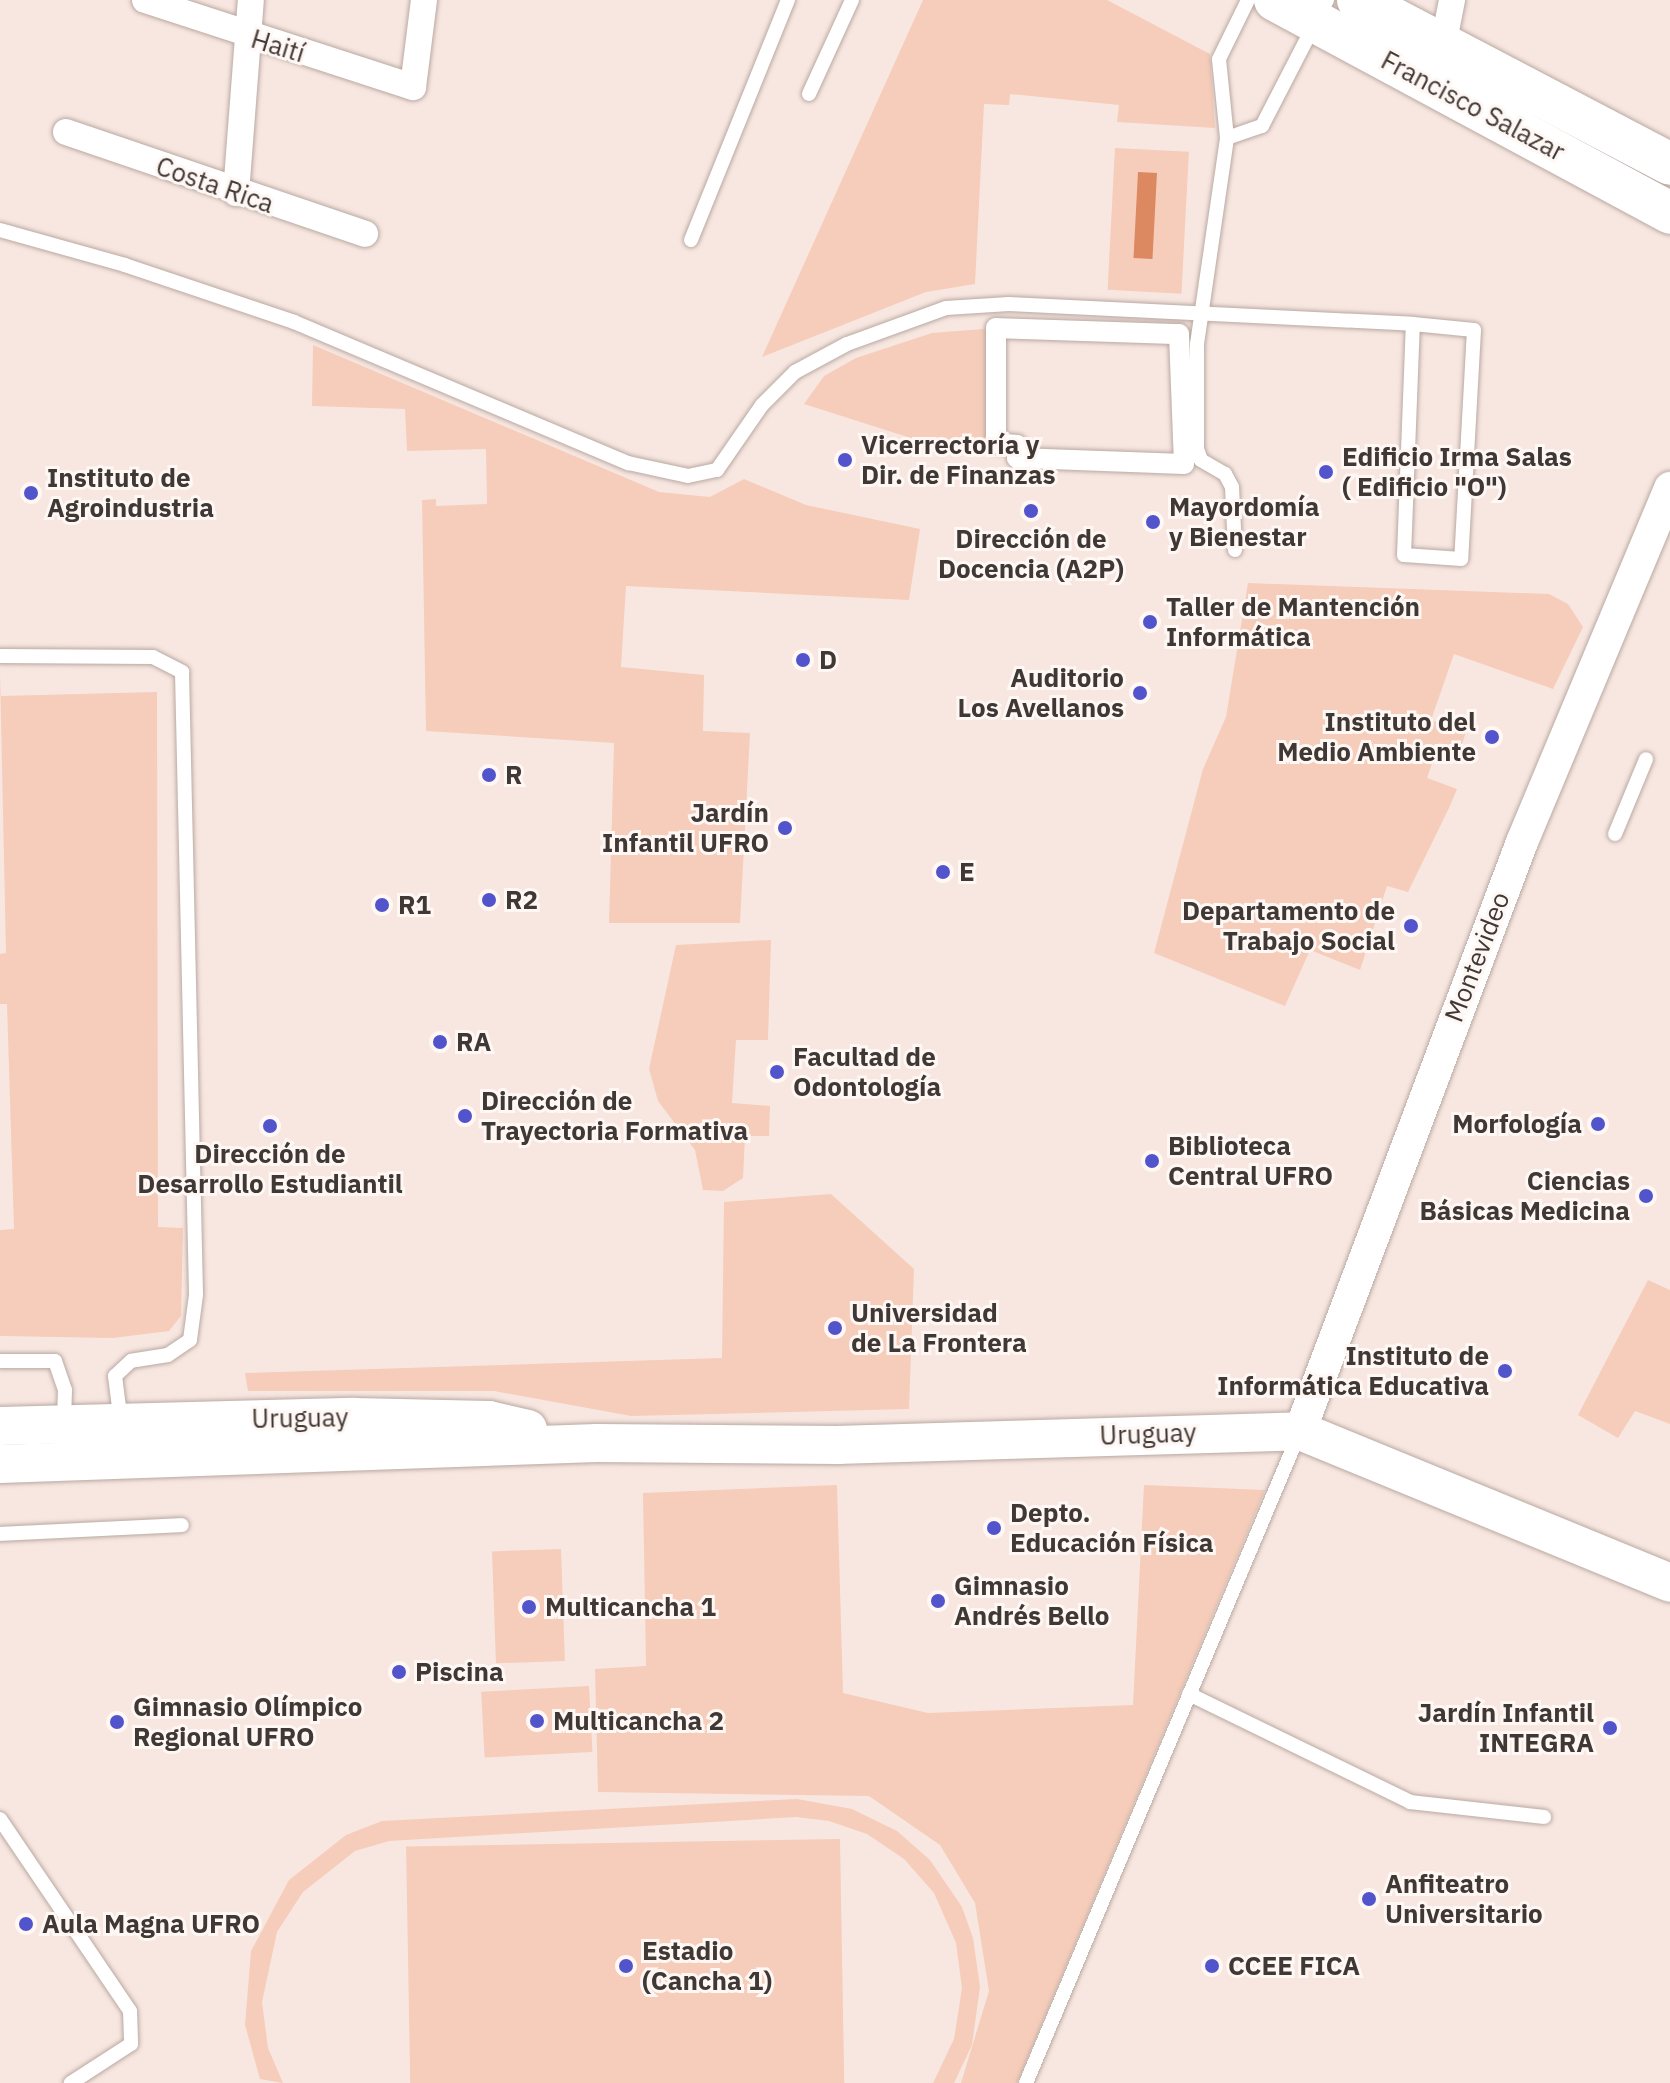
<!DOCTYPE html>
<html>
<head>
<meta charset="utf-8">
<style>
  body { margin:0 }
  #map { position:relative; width:1670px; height:2083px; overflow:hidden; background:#f8e7e0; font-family:"IBM Plex Sans",sans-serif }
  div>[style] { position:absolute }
  .green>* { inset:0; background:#f6cdba; transform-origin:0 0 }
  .water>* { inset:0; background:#dc8860; transform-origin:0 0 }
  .roads { filter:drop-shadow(0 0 2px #b9a9a2) drop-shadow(0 0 2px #b9a9a2) }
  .service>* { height:14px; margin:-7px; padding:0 7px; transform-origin:7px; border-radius:7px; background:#fff }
  .pedestrian>* { height:20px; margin:-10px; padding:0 10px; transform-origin:10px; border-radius:10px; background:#fff }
  .minor>* { height:26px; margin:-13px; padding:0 13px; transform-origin:13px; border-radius:13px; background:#fff }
  .tertiary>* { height:32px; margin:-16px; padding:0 16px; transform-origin:16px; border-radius:16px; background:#fff }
  .secondary>* { height:38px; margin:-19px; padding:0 19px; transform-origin:19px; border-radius:19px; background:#fff }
  .primary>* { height:42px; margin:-21px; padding:0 21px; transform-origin:21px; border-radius:21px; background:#fff }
  .dots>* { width:22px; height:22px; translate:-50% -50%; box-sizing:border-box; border:4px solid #fef7f4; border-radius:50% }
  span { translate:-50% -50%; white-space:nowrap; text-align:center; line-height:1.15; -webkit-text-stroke:6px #fef7f4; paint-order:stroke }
  .street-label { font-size:26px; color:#3f3835 }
  .poi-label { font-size:26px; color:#3f3835; font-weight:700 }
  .left { translate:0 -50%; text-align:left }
  .right { translate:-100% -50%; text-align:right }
</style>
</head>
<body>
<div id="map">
  <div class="green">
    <i style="clip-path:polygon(923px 0,1107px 0,1210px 54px,1215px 128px,1117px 122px,1119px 105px,1010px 94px,1009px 105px,984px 104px,975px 284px,926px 292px,762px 357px)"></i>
    <i style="left:1115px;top:148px;width:74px;height:142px;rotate:3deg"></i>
    <i style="clip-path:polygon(996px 328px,996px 443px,917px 440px,804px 404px,824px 376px,856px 358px,932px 333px)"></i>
    <i style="clip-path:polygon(313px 345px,659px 492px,710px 497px,744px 479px,806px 505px,920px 529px,909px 600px,626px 586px,621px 667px,704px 675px,703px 731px,750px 733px,740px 923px,609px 923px,614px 743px,426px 731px,422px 500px,436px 499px,436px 506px,487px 504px,486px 449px,407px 451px,405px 409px,312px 406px)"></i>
    <i style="clip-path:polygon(1248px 583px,1549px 594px,1568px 604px,1583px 627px,1553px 689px,1454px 654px,1431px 720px,1466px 732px,1460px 750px,1439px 743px,1427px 778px,1457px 789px,1449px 808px,1408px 892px,1387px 886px,1360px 970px,1310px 950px,1285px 1006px,1154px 953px,1203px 769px,1226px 717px)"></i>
    <i style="clip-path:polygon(0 672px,1px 696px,157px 692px,158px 1227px,183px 1228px,181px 1316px,169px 1331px,113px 1338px,0 1336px,0 1230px,14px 1229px,7px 1004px,0 1004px,0 954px,6px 953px)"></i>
    <i style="clip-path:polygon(771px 940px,768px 1040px,736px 1040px,732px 1103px,770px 1106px,769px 1136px,745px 1136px,743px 1178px,723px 1191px,703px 1190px,695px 1150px,658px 1101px,649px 1069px,676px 945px)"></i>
    <i style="clip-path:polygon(831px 1194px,914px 1269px,909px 1409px,631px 1416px,494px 1391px,248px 1391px,245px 1373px,722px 1358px,724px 1202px)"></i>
    <i style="clip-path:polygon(1648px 1280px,1670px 1290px,1670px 1424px,1635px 1411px,1618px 1438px,1578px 1415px)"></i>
    <i style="clip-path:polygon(837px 1485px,843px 1693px,928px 1713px,1133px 1705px,1144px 1485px,1265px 1490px,1017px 2083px,961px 2083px,989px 1991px,975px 1903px,940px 1845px,869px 1796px,598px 1792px,595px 1669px,646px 1666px,643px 1493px)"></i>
    <i style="left:561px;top:1549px;width:112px;height:69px;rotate:88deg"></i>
    <i style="left:589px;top:1686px;width:66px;height:108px;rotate:87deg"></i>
    <i style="clip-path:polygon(797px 1799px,852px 1809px,897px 1831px,930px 1860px,962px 1907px,973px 1938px,980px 1987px,972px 2045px,954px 2083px,933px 2083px,954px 2039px,962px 1988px,956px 1943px,934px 1893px,904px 1859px,867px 1834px,829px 1821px,796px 1817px,389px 1841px,355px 1851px,303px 1892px,277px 1932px,262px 2002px,268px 2048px,283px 2083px,260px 2079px,245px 2025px,251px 1951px,289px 1880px,346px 1835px,382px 1821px)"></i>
    <i style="left:840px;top:1839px;width:244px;height:434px;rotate:89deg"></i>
  </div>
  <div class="water">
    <i style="left:1138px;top:172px;width:19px;height:86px;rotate:3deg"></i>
  </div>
  <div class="roads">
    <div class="service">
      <i style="left:809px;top:94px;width:103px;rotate:-65.4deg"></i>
      <i style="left:1227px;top:138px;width:37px;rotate:-19deg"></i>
      <i style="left:1262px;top:126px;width:142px;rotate:-62.7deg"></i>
      <i style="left:0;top:230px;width:130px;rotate:15.6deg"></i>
      <i style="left:125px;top:265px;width:178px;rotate:18.6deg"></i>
      <i style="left:294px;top:322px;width:363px;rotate:22.9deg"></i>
      <i style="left:628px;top:463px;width:61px;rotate:12.2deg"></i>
      <i style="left:688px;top:476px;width:30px;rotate:-12deg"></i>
      <i style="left:717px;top:470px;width:79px;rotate:-55.3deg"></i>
      <i style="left:762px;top:405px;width:47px;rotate:-45deg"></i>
      <i style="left:795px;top:372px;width:59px;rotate:-28.3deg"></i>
      <i style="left:847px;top:344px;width:105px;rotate:-20deg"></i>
      <i style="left:946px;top:308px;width:63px;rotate:-3.6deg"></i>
      <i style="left:1009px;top:304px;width:404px;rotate:2.8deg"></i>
      <i style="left:1413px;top:324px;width:61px;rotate:5.6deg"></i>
      <i style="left:1474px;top:330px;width:229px;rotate:93.2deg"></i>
      <i style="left:1461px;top:559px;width:57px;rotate:-176deg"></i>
      <i style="left:1404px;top:555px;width:231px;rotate:-87.8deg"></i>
      <i style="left:691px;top:240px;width:259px;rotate:-68deg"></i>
      <i style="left:1235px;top:550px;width:63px;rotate:-92.7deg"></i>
      <i style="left:1232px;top:487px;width:15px;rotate:-118deg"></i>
      <i style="left:1225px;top:474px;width:28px;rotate:-150deg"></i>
      <i style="left:1201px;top:460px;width:12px;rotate:-110deg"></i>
      <i style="left:1197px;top:449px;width:105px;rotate:-90deg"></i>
      <i style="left:1197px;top:344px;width:208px;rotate:-81.7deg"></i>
      <i style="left:1227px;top:138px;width:79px;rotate:-95.8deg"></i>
      <i style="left:1219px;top:59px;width:66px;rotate:-63.8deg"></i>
      <i style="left:0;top:656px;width:153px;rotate:0.4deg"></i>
      <i style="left:153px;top:657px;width:33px;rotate:27deg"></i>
      <i style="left:182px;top:672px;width:623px;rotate:88.71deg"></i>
      <i style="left:196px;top:1295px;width:45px;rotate:97.6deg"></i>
      <i style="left:190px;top:1340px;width:27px;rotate:146deg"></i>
      <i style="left:168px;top:1355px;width:37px;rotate:171deg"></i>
      <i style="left:131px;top:1361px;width:22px;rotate:137deg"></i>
      <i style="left:115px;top:1376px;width:47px;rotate:82.7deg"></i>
      <i style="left:1615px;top:834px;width:81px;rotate:-67.5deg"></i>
      <i style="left:0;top:1361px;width:55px"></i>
      <i style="left:55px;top:1361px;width:31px;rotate:71deg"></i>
      <i style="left:65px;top:1390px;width:33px;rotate:92deg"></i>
      <i style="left:0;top:1534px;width:182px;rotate:-2.8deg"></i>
      <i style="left:1189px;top:1694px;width:246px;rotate:26deg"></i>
      <i style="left:1410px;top:1802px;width:135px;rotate:6.4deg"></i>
      <i style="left:0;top:1819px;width:232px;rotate:55.9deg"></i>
      <i style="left:130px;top:2011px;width:33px;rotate:88deg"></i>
      <i style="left:131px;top:2044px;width:72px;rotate:147deg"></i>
      <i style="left:1026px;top:2083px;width:704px;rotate:-67.19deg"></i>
    </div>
    <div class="pedestrian">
      <i style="left:996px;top:328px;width:183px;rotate:1.9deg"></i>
      <i style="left:1179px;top:334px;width:130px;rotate:87.8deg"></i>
      <i style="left:1184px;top:464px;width:167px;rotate:-177.9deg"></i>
      <i style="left:1017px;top:458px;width:13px;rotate:-90deg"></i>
      <i style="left:1017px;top:445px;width:21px;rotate:-175deg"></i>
      <i style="left:996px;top:443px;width:115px;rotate:-90deg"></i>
    </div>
    <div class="minor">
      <i style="left:145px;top:0;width:282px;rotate:18deg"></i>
      <i style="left:413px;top:87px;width:88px;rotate:-82.8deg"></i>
      <i style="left:1443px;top:46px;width:47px;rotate:-78.9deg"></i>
      <i style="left:66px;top:132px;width:316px;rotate:18.8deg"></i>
      <i style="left:236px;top:193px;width:194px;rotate:-85.6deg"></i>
    </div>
    <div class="tertiary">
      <i style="left:1300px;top:1431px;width:629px;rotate:-69.35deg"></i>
      <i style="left:1522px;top:842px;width:384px;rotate:-67.3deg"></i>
    </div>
    <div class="secondary">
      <i style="left:0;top:1426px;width:354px;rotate:-1.5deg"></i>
      <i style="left:354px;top:1417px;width:135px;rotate:1.3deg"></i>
      <i style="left:489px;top:1420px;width:40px;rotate:13deg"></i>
      <i style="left:0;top:1464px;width:597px;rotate:-2.01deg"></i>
      <i style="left:597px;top:1443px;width:241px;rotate:0.5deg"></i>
      <i style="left:838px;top:1445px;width:462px;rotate:-1.7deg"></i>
      <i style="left:1300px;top:1431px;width:400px;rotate:22.3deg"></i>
    </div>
    <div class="primary">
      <i style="left:1275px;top:0;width:449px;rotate:28.3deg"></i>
      <i style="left:1358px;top:0;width:352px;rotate:27.7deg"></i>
    </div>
  </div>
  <div class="dots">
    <i style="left:845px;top:460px;background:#5254cb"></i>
    <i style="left:1326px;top:472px;background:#5254cb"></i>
    <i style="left:31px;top:493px;background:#5254cb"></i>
    <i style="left:1031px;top:511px;background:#5254cb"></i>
    <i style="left:1153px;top:522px;background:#5254cb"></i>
    <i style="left:1150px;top:622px;background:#5254cb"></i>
    <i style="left:803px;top:660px;background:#5254cb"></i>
    <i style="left:1140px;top:693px;background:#5254cb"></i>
    <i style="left:1492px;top:737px;background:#5254cb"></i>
    <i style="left:489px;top:775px;background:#5254cb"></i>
    <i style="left:785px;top:828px;background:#5254cb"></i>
    <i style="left:943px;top:872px;background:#5254cb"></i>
    <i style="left:489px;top:900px;background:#5254cb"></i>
    <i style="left:382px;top:905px;background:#5254cb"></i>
    <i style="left:1411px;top:926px;background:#5254cb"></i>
    <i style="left:440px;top:1042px;background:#5254cb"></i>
    <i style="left:777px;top:1072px;background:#5254cb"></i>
    <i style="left:465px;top:1116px;background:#5254cb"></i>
    <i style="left:1598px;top:1124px;background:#5254cb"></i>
    <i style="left:270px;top:1126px;background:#5254cb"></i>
    <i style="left:1152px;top:1161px;background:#5254cb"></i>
    <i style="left:1646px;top:1196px;background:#5254cb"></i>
    <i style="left:835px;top:1328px;background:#5254cb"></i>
    <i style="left:1505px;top:1371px;background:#5254cb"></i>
    <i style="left:994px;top:1528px;background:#5254cb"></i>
    <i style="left:938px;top:1601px;background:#5254cb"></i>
    <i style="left:529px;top:1607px;background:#5254cb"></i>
    <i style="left:399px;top:1672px;background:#5254cb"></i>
    <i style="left:537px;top:1721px;background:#5254cb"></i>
    <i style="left:117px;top:1722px;background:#5254cb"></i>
    <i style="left:1610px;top:1728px;background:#5254cb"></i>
    <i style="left:1369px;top:1899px;background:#5254cb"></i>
    <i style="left:26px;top:1924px;background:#5254cb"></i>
    <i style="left:626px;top:1966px;background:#5254cb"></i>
    <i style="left:1212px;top:1966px;background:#5254cb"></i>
  </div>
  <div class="street-label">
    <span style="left:278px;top:46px;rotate:17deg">Haití</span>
    <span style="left:1473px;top:106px;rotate:28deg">Francisco Salazar</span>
    <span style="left:215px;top:185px;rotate:19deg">Costa Rica</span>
    <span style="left:1477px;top:957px;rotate:-69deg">Montevideo</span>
    <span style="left:300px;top:1418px;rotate:-1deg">Uruguay</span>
    <span style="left:1148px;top:1434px;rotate:-2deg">Uruguay</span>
  </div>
  <div class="poi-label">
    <span class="left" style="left:861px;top:460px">Vicerrectoría y<br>Dir. de Finanzas</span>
    <span class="left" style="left:1342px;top:472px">Edificio Irma Salas<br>( Edificio "O")</span>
    <span class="left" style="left:47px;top:493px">Instituto de<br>Agroindustria</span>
    <span class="left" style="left:1169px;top:522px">Mayordomía<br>y Bienestar</span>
    <span style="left:1031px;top:554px">Dirección de<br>Docencia (A2P)</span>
    <span class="left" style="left:1166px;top:622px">Taller de Mantención<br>Informática</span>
    <span class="left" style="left:819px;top:660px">D</span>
    <span class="right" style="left:1124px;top:693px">Auditorio<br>Los Avellanos</span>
    <span class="right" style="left:1476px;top:737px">Instituto del<br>Medio Ambiente</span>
    <span class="left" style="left:505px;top:775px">R</span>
    <span class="right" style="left:769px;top:828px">Jardín<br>Infantil UFRO</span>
    <span class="left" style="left:959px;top:872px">E</span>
    <span class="left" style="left:505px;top:900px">R2</span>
    <span class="left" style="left:398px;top:905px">R1</span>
    <span class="right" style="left:1395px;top:926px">Departamento de<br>Trabajo Social</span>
    <span class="left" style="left:456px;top:1042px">RA</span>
    <span class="left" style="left:793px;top:1072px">Facultad de<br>Odontología</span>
    <span class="left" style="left:481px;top:1116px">Dirección de<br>Trayectoria Formativa</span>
    <span class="right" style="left:1582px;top:1124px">Morfología</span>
    <span class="left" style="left:1168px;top:1161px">Biblioteca<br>Central UFRO</span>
    <span style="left:270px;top:1169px">Dirección de<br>Desarrollo Estudiantil</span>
    <span class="right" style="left:1630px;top:1196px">Ciencias<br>Básicas Medicina</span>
    <span class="left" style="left:851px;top:1328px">Universidad<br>de La Frontera</span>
    <span class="right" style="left:1489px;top:1371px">Instituto de<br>Informática Educativa</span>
    <span class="left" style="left:1010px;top:1528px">Depto.<br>Educación Física</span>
    <span class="left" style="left:954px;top:1601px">Gimnasio<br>Andrés Bello</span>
    <span class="left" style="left:545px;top:1607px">Multicancha 1</span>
    <span class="left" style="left:415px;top:1672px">Piscina</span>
    <span class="left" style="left:133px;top:1722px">Gimnasio Olímpico<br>Regional UFRO</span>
    <span class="right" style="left:1594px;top:1728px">Jardín Infantil<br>INTEGRA</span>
    <span class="left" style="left:553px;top:1721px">Multicancha 2</span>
    <span class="left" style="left:1385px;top:1899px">Anfiteatro<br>Universitario</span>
    <span class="left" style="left:42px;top:1924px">Aula Magna UFRO</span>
    <span class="left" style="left:642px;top:1966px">Estadio<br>(Cancha 1)</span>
    <span class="left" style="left:1228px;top:1966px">CCEE FICA</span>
  </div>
</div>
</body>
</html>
